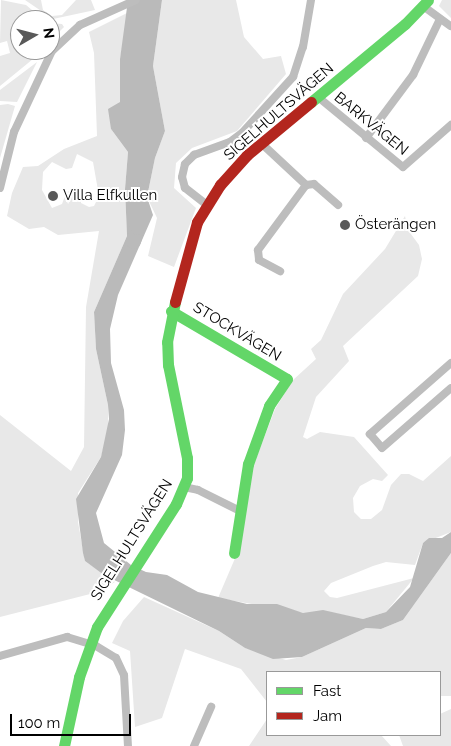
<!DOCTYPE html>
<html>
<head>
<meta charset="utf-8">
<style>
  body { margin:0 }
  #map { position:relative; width:451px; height:746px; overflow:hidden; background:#fff; font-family:Raleway,sans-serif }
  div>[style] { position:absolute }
  .green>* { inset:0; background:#e8e8e8 }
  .water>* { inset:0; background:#bababa }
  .river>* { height:15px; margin:-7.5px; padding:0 7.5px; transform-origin:7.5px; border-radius:7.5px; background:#bababa }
  .street>* { height:8px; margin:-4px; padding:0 4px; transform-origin:4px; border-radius:4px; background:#bdbdbd }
  .fast>* { height:11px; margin:-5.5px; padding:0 5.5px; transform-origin:5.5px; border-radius:5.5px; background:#63d668 }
  .jam>* { height:11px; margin:-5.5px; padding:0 5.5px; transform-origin:5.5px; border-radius:5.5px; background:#b3261e }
  .dots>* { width:14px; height:14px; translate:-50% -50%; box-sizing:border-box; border:2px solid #fff; border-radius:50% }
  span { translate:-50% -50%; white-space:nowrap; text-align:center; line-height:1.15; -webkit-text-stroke:4px #fff; paint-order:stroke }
  .street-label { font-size:15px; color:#000 }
  .poi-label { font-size:15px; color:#000 }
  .left { translate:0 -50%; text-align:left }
  .legend { position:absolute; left:266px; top:671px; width:175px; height:65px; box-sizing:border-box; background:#fff; border:1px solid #999; margin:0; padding:6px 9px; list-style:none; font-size:15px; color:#000 }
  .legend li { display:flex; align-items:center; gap:10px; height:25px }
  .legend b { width:25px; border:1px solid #999 }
  .north { position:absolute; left:10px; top:10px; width:50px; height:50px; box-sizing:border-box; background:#fff; border:1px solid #999; border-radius:50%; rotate:82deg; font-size:14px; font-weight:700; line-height:20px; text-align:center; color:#000 }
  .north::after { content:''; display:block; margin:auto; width:18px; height:22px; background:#595959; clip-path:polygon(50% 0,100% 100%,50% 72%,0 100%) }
  .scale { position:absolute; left:10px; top:714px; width:121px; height:22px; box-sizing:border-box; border:2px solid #000; border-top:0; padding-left:6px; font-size:15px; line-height:18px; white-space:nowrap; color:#000; -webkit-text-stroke:4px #fff; paint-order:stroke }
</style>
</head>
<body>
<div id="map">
  <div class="green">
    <i style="clip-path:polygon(1px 0,26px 5px,44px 20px,20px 20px,20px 50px,44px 50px,0 86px,0 56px,10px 53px,7px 41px,0 43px)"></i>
    <i style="clip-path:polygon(25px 0,41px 0,43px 10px,52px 16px,62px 15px,76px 0,91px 0,95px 10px,53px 19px)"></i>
    <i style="clip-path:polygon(162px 0,236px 0,244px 37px,263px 59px,281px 56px,286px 74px,237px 131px,192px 148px,176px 163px,174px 188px,196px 208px,174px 267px,148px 256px,157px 218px,147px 197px,155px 158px,165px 131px,153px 66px)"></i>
    <i style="clip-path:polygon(442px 0,451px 0,451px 18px,439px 6px)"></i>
    <i style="clip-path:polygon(evenodd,129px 12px,120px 59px,120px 102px,111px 129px,128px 152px,125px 189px,127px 236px,94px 312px,96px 349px,108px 405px,108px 431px,101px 457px,78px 493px,78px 522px,85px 561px,115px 582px,98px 592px,0 617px,0 415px,71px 471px,84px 447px,86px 307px,99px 231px,58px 235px,44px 227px,29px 229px,7px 216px,12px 193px,23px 167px,38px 166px,64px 149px,97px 136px,94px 53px,89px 32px,129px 12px,77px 154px,93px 162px,99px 196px,94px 206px,89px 207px,81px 203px,80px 189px,72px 189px,66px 193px,62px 204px,52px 208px,42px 190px,43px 172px,52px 162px,66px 169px,72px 168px,77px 154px)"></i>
    <i style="clip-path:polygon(50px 23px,62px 24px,64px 27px,50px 41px)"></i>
    <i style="clip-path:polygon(37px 62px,17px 102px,0 101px,0 90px)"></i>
    <i style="clip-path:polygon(8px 104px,15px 106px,0 158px,0 105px)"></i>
    <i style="clip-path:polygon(405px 216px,408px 230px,419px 245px,422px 259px,418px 276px,343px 346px,349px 361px,316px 397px,303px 437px,307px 439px,320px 432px,354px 437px,388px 475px,382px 481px,373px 479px,360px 486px,353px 498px,354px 512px,361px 519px,371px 519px,382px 510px,391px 485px,401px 474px,409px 474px,423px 481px,451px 456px,451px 532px,423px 543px,415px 565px,386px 562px,373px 566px,331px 583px,324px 591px,330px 597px,337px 598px,414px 578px,386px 612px,363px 619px,333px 613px,303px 613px,218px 598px,239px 549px,253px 467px,275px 409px,293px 380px,316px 359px,311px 349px,321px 340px,343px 294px,385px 249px)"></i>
    <i style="clip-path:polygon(451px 553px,451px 696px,440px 696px,440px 672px,267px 672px,267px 702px,241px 669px,185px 649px,162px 718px,135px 727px,130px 651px,112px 643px,123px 621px,144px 597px,219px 631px,245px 648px,286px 660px,302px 657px,366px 628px,381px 629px,403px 620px)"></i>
    <i style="clip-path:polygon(451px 709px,451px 746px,403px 746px,399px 735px,440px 735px,440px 714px)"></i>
    <i style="clip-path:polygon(267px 719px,267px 735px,381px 735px,391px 746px,249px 746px)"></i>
  </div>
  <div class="water">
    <i style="clip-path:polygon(128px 0,162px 0,153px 66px,165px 131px,155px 158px,147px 197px,153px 215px,118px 295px,110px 329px,111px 363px,124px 410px,125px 430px,122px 455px,96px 513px,104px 543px,131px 565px,146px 572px,167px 575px,198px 592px,247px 604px,277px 604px,303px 613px,323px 610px,363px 619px,386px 612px,410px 587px,423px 543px,429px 538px,442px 538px,451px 532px,451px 553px,403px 620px,381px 629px,366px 628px,302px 657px,273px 659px,245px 648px,219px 631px,104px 575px,85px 561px,83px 553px,76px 499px,101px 457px,109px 419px,108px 405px,96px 349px,94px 312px,127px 236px,125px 189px,128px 152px,111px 129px,108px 109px,120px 102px,120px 59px)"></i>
  </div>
  <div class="river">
    <i style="left:133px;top:241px;width:15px;rotate:-74deg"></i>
    <i style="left:137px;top:227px;width:38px;rotate:-90deg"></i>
  </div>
  <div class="street">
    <i style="left:423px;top:6px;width:34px;rotate:36deg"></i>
    <i style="left:318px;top:97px;width:110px;rotate:39.5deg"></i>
    <i style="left:403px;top:167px;width:64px;rotate:-41.2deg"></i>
    <i style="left:366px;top:138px;width:79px;rotate:-53.3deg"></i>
    <i style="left:413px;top:75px;width:62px;rotate:-64.3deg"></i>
    <i style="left:261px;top:143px;width:62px;rotate:43deg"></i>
    <i style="left:306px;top:185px;width:81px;rotate:126.4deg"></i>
    <i style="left:258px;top:250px;width:10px;rotate:84deg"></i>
    <i style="left:259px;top:260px;width:24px;rotate:28deg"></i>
    <i style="left:306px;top:185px;width:8px;rotate:-7deg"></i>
    <i style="left:314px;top:184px;width:32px;rotate:41deg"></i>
    <i style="left:0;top:188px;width:58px;rotate:-76deg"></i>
    <i style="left:14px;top:132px;width:89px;rotate:-64.9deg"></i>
    <i style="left:52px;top:51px;width:38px;rotate:-43deg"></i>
    <i style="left:80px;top:25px;width:61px;rotate:-24.1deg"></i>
    <i style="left:207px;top:205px;width:28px;rotate:-142deg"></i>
    <i style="left:185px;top:188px;width:11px;rotate:-105deg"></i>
    <i style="left:182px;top:177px;width:13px;rotate:-77deg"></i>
    <i style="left:185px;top:164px;width:13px;rotate:-45deg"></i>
    <i style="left:194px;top:155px;width:38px;rotate:-20deg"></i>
    <i style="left:230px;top:142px;width:15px;rotate:-37deg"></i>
    <i style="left:242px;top:133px;width:76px;rotate:-47.7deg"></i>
    <i style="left:293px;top:77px;width:32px;rotate:-72deg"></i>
    <i style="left:303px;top:47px;width:48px;rotate:-80.3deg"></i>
    <i style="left:451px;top:363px;width:108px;rotate:138.8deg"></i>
    <i style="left:370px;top:434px;width:18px;rotate:49deg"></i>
    <i style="left:382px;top:448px;width:91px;rotate:-41deg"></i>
    <i style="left:184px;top:487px;width:14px;rotate:12deg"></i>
    <i style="left:198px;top:490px;width:49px;rotate:26.6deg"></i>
    <i style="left:0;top:656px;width:70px;rotate:-15.8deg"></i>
    <i style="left:67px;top:637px;width:30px;rotate:17deg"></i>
    <i style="left:96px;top:646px;width:23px;rotate:31deg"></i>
    <i style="left:116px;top:658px;width:19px;rotate:65deg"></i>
    <i style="left:124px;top:675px;width:71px;rotate:86.8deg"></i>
    <i style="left:194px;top:746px;width:43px;rotate:-66.4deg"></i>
  </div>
  <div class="fast">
    <i style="left:311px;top:102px;width:122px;rotate:-39.7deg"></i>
    <i style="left:405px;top:24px;width:33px;rotate:-46deg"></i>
    <i style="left:171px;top:311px;width:134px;rotate:30.4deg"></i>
    <i style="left:287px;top:379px;width:32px;rotate:124deg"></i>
    <i style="left:269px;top:406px;width:62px;rotate:109.9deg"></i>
    <i style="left:248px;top:464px;width:90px;rotate:98.9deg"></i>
    <i style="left:64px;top:746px;width:71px;rotate:-77.7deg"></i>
    <i style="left:79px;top:677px;width:53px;rotate:-70.2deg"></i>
    <i style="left:97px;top:627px;width:146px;rotate:-57.3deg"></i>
    <i style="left:176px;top:504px;width:28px;rotate:-67deg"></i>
    <i style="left:187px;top:478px;width:20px;rotate:-90deg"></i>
    <i style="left:187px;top:458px;width:95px;rotate:-101.5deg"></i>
    <i style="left:168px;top:365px;width:23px;rotate:-92deg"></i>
    <i style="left:167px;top:342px;width:41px;rotate:-78.7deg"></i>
  </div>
  <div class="jam">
    <i style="left:175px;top:302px;width:83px;rotate:-74.6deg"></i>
    <i style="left:197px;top:222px;width:44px;rotate:-58.1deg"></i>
    <i style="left:220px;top:185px;width:40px;rotate:-48deg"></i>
    <i style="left:247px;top:155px;width:83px;rotate:-39.6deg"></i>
  </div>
  <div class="dots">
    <i style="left:53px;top:196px;background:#595959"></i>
    <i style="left:345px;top:225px;background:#595959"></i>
  </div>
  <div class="street-label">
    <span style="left:279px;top:112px;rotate:-41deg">SIGELHULTSVÄGEN</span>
    <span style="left:371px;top:124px;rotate:39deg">BARKVÄGEN</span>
    <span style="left:237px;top:332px;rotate:31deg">STOCKVÄGEN</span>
    <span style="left:132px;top:540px;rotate:-58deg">SIGELHULTSVÄGEN</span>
  </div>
  <div class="poi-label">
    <span class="left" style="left:63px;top:196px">Villa Elfkullen</span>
    <span class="left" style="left:355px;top:225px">Österängen</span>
  </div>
  <ul class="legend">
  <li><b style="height:6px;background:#63d668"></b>Fast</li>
  <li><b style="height:6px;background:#b3261e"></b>Jam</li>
  </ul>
  <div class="north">N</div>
  <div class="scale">100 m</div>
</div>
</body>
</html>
